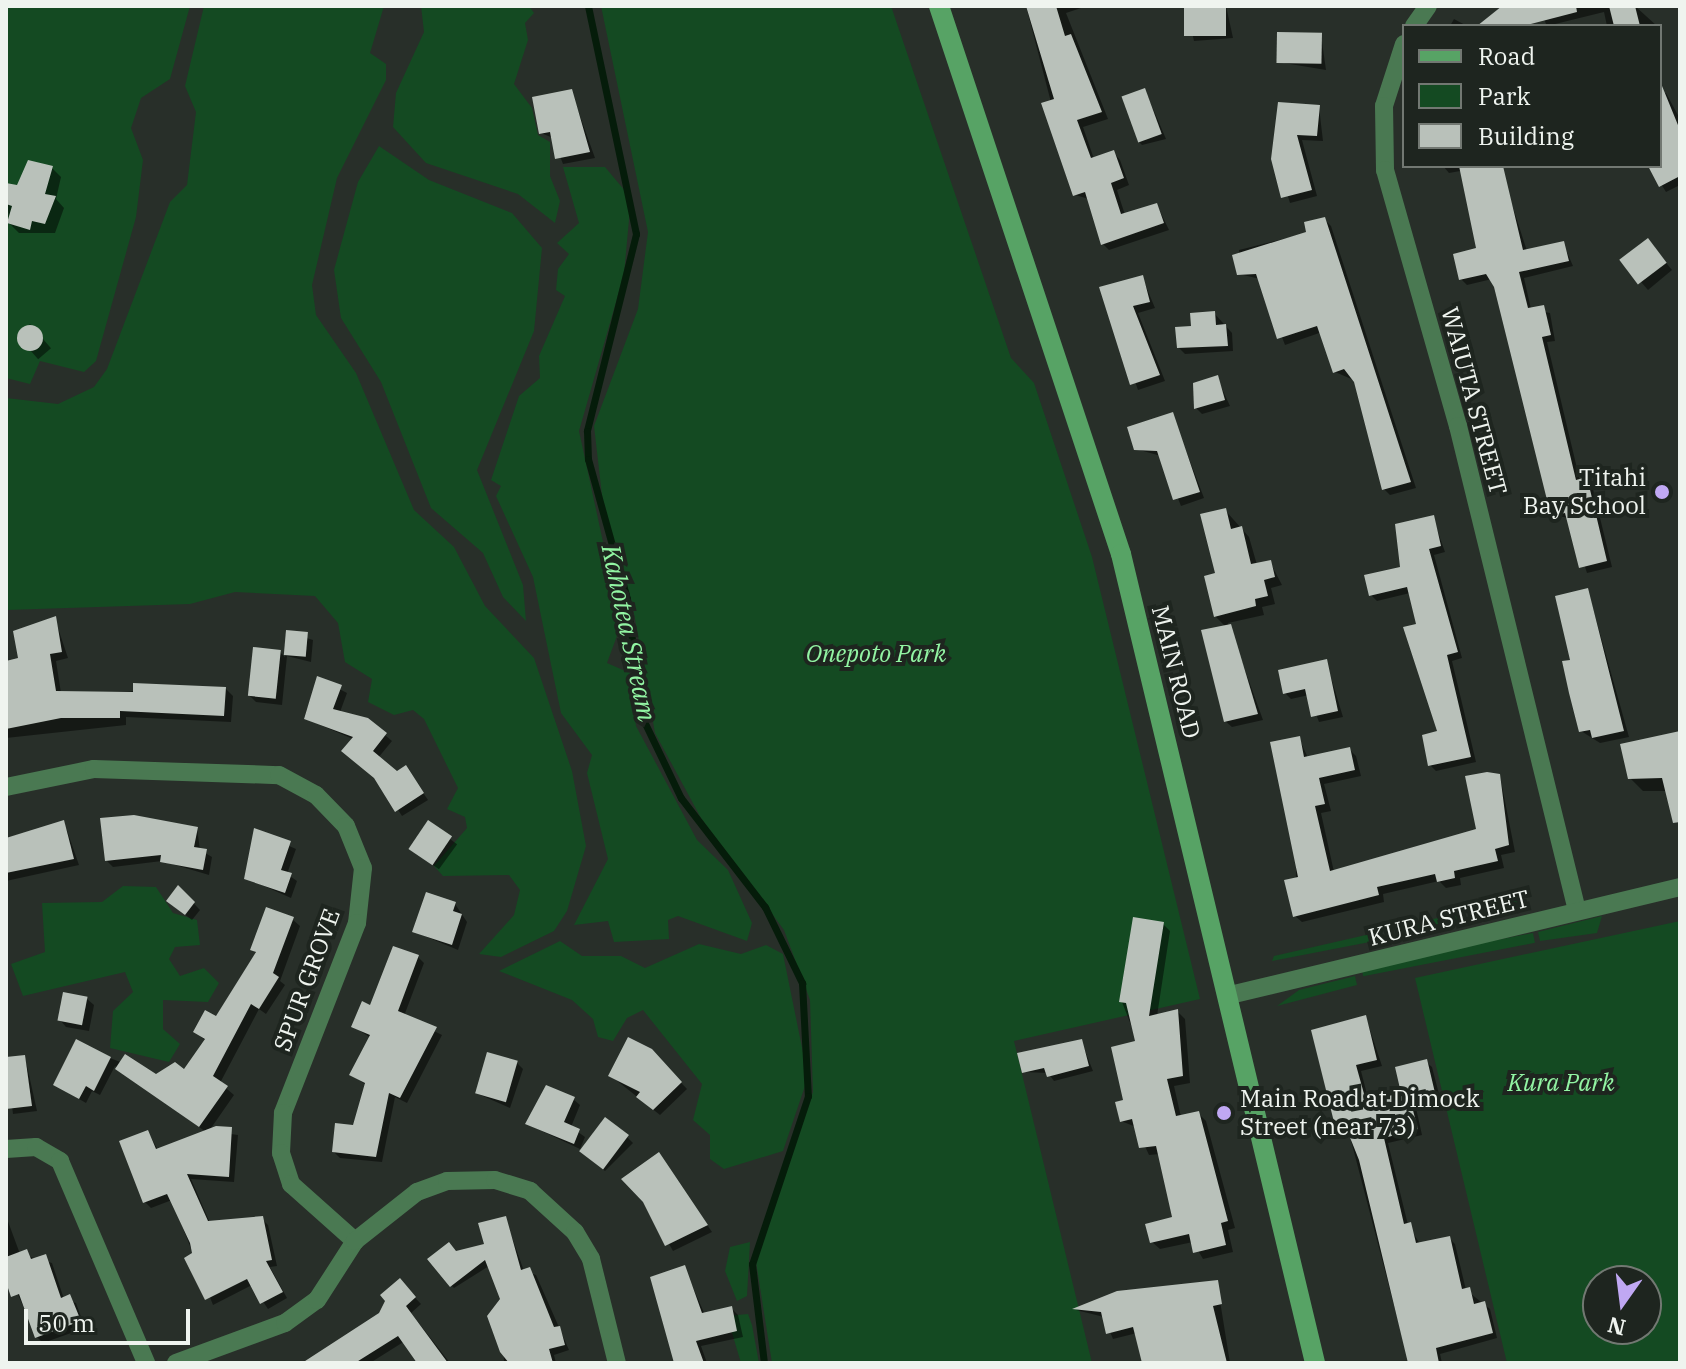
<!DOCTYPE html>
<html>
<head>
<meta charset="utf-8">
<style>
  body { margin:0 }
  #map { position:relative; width:1686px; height:1369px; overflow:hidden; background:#282f29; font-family:"IBM Plex Serif",serif }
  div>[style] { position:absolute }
  .green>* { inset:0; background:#144a22; transform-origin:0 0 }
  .shadow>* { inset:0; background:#0007; transform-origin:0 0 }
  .stream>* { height:7px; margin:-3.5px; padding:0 3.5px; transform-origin:3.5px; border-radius:3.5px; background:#051c0a }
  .building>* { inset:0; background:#b9c1ba; transform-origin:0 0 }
  .round { border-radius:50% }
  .street>* { height:18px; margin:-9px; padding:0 9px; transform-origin:9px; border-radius:9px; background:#4a7952 }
  .secondary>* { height:20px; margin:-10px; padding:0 10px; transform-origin:10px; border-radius:10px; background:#57a365 }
  .dots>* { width:22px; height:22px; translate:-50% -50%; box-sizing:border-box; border:4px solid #1e251f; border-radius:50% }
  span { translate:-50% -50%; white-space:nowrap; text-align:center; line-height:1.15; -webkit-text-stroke:8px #1e251f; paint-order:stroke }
  .street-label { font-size:24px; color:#eff4ef }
  .poi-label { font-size:24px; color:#eff4ef }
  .right { translate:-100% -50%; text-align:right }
  .left { translate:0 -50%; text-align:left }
  .park-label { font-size:24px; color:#92f4a3; font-style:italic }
  .water-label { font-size:26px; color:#92f5a3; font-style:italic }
  .frame { position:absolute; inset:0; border:8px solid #eff4ef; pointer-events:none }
  .legend { position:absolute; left:1402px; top:24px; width:260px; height:144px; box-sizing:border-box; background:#1e251f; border:2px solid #727872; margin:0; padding:10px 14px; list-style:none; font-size:24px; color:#eff4ef }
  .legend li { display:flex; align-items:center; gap:16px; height:40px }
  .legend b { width:40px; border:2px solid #727872 }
  .north { position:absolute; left:1582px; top:1265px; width:80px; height:80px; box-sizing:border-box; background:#1e251f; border:2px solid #727872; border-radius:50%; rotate:194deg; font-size:22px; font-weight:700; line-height:32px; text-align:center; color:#eff4ef }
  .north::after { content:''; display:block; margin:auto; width:28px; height:36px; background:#c0a8f3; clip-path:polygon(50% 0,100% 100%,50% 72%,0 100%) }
  .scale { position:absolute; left:24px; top:1309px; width:166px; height:36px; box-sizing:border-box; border:4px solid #eff4ef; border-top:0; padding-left:10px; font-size:24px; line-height:28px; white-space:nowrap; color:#eff4ef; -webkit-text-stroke:6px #1e251f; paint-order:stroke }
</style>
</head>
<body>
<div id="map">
  <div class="green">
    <i style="clip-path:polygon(6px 6px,190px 6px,170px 79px,141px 98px,131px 128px,143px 160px,136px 217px,96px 361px,84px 372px,40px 361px,30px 384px,6px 378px)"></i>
    <i style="clip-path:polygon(204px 6px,384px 6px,370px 53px,386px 64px,386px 80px,337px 178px,312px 285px,316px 315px,356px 373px,414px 510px,454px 547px,485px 606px,534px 658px,572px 771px,586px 846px,567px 911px,554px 931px,501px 957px,479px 954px,514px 915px,520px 890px,509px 875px,443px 876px,434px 866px,467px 828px,465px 817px,447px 809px,458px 788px,424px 719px,413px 710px,394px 715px,368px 702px,372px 679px,345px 662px,338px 623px,315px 596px,235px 592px,190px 604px,6px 610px,6px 398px,58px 404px,94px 387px,107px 369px,170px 202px,187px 185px,196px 112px,185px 86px)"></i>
    <i style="clip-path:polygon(421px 6px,529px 6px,534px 13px,525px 23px,528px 40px,514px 84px,532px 108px,538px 135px,550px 142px,550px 176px,560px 201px,555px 223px,518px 194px,426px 163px,393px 127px,396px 93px,424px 32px)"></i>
    <i style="clip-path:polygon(601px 6px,891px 6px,1011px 358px,1034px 383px,1092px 557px,1200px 999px,1014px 1041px,1092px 1363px,772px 1363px,756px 1262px,813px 1092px,810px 1000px,784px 930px,701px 818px,655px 733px,632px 602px,605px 521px,594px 426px,638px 309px,648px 232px)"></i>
    <i style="clip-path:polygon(379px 146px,429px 180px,512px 213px,542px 248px,534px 331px,477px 470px,523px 585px,526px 621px,503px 597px,483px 553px,431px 508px,381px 382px,341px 318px,334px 270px,358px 182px)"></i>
    <i style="clip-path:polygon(563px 167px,605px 167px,631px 198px,624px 274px,579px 431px,621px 625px,607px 663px,630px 673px,636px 726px,697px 840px,728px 870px,752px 923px,747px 941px,678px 916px,668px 920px,669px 939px,614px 942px,608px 921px,574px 925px,608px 859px,587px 773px,592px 755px,561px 713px,533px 577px,496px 496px,501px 486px,491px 480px,519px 396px,540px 378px,539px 356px,565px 296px,556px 290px,558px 269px,569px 254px,557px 243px,579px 223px)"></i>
    <i style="clip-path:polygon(123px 886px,156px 887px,173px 913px,197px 920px,200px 945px,175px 947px,169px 959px,180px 976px,204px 968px,219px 983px,208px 1002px,163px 1000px,163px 1029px,180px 1044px,169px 1062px,110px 1048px,113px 1011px,133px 992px,125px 972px,23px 996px,11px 964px,45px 952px,42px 903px,102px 902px)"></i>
    <i style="clip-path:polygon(1520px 898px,1524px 905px,1517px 908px,1477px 917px,1473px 909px)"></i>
    <i style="clip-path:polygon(1464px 912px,1464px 920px,1411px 933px,1407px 925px)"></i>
    <i style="clip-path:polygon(1602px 916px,1597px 933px,1540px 941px,1538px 932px)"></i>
    <i style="clip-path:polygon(evenodd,1680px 921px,1680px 1363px,1507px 1363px,1415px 978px,1680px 921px,1646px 1281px,1646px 1329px,1598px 1329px,1598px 1281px,1646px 1281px)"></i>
    <i style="clip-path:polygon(1379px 932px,1380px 940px,1272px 961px,1274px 956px)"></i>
    <i style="left:1533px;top:933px;width:10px;height:175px;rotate:79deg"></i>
    <i style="clip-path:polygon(560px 941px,582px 956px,621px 956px,645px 968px,699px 944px,741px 954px,766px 945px,783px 954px,808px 1077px,783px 1151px,724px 1169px,710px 1159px,710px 1135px,693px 1120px,702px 1084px,643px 1010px,627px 1018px,613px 1041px,598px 1037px,593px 1019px,572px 1000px,499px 971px)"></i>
    <i style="clip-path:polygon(1355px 976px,1357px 985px,1277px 1006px,1299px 990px)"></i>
    <i style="clip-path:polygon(750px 1242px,747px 1296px,737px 1301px,725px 1271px,730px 1247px)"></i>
    <i style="clip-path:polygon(748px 1314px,752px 1325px,759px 1363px,741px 1363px,727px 1316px)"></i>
  </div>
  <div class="shadow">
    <i style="clip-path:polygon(1026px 6px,1087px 6px,1066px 13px,1108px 119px,1083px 127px,1094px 159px,1114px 153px,1120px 160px,1129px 185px,1117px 190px,1125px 215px,1157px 205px,1169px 230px,1109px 250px,1103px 244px,1089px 199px,1075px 195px)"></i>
    <i style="clip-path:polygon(1186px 6px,1226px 6px,1233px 38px,1194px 41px)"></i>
    <i style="clip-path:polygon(1538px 6px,1635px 6px,1657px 26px,1607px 26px,1604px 12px,1547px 26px)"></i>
    <i style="clip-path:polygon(1454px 19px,1467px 26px,1450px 26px)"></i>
    <i style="clip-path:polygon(1321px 35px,1326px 70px,1278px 62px)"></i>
    <i style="clip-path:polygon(1145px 90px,1166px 139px,1142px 145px,1137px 140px)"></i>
    <i style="clip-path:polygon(571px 91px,595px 158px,563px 164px,553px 138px,541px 133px)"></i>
    <i style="clip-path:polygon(1666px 93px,1680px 119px,1680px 185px,1666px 192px,1650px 166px,1660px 166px,1660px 95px)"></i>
    <i style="clip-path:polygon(1319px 107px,1323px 141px,1302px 140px,1317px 196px,1290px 203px,1276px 158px)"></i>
    <i style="clip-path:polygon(1443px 166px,1488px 166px,1449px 173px)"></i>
    <i style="clip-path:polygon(52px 168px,61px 177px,56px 199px,64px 208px,55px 233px,19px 233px,9px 223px,6px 185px,18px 188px)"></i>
    <i style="clip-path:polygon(1508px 192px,1527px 251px,1563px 243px,1573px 266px,1524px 278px,1531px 309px,1550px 313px,1555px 341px,1547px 342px,1580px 481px,1592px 485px,1612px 567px,1587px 573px,1569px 518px,1552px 515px,1496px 286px,1492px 279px,1467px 285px,1461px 279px)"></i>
    <i style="clip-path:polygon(1325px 220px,1331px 226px,1416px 488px,1390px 495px,1384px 489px,1356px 381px,1335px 372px,1322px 332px,1285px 345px,1260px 279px,1239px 274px,1239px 250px,1308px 233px)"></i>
    <i style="clip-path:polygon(1653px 247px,1672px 270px,1648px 290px,1623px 261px)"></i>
    <i style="clip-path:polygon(1142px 277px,1155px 308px,1138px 313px,1165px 381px,1138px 390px,1102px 288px)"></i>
    <i style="clip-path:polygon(1214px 313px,1232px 333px,1233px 351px,1185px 354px,1178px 347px)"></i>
    <i style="left:30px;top:324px;width:32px;height:17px;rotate:49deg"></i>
    <i style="clip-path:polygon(1217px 378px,1230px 406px,1202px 414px,1196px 408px)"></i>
    <i style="clip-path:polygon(1172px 414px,1204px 498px,1181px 506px,1161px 456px,1136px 449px)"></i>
    <i style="clip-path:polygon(1225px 510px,1249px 537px,1257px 565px,1270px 562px,1282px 585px,1271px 588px,1275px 604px,1262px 607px,1264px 615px,1228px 623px,1263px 720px,1232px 727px,1225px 721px,1226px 627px,1215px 616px)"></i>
    <i style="clip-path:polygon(1433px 518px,1445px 552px,1434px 555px,1462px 658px,1452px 661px,1476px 762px,1436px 771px,1430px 765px,1439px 733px,1410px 593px,1377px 601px,1371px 595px,1402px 568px)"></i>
    <i style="clip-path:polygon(1588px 591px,1629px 737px,1600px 743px,1581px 731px,1573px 661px)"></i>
    <i style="clip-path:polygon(55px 619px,68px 658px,56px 661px,61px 693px,226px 689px,233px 696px,231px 722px,126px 717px,126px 725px,6px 738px,6px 688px)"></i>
    <i style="clip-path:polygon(287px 632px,313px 640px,311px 662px,287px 656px,282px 705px,256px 702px,250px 696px,280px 652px,285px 657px)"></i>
    <i style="clip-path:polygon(1326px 661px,1343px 717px,1319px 722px,1309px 695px,1291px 699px,1285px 693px)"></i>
    <i style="clip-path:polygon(318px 678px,347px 693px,340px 712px,367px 720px,392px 741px,378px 758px,397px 773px,406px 768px,428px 800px,402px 816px,353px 739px,304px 718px)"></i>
    <i style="clip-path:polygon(1680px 736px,1680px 823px,1667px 791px,1643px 791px,1630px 778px)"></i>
    <i style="clip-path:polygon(1299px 738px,1308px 758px,1349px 749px,1356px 756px,1361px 776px,1324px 784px,1331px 811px,1321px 813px,1334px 872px,1478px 830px,1500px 776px,1515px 852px,1501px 855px,1504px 868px,1460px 878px,1461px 885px,1446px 888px,1439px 881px,1383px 894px,1384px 902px,1302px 922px,1295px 916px)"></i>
    <i style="clip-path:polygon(64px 822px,79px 865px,6px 881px,6px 838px)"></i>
    <i style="left:428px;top:823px;width:36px;height:31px;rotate:36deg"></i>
    <i style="clip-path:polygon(197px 828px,200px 850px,212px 857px,209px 875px,162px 861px,113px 867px,107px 861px)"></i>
    <i style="clip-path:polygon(255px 831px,296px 849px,287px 874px,297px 881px,291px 898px,246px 878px)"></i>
    <i style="clip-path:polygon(179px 888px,200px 910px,192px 920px,175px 907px)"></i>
    <i style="clip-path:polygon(455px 904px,467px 922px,458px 950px,415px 932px)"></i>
    <i style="clip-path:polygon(292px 919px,300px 926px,280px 981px,285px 985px,266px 1014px,259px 1009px,220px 1083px,234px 1095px,209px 1131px,238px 1135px,234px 1182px,191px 1179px,210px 1223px,262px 1219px,268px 1225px,277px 1266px,270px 1267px,287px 1298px,268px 1309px,252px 1285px,213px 1305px,172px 1200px,151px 1208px,145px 1202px,148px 1132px,158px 1150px,206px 1132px,115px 1066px,100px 1095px,92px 1091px,86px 1103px,55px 1085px,110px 1058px,156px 1076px,185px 1072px,206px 1041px,195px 1032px,216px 1018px,257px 954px,253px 950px)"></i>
    <i style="clip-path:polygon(1163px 924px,1170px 931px,1157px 1016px,1177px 1011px,1185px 1019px,1190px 1083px,1174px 1086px,1181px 1117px,1198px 1113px,1206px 1121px,1235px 1228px,1228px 1230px,1233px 1252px,1203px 1259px,1193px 1242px,1160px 1249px,1152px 1242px,1174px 1219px,1160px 1154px,1149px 1155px,1136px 1127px,1121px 1121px,1138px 1043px,1122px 1002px)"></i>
    <i style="clip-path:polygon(418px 957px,424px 963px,404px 1016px,442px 1035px,407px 1103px,395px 1097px,382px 1162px,340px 1158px,334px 1152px,355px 1127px,366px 1085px,352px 1075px,371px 1038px,354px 1027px)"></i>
    <i style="clip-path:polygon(87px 999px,94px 1005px,89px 1031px,66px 1027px,60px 1020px)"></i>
    <i style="clip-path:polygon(1366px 1018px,1382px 1066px,1361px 1071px,1369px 1102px,1403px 1094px,1426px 1062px,1432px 1067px,1441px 1102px,1416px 1108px,1422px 1135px,1388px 1143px,1408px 1225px,1420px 1244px,1449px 1238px,1455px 1244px,1466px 1290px,1490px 1309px,1497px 1338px,1440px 1354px,1442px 1363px,1409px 1363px,1348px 1129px,1336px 1121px)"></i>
    <i style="clip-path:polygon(1081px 1041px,1093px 1071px,1054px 1081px,1048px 1073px,1024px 1072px)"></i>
    <i style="clip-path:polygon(651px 1051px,687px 1089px,660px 1115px,611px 1076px)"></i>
    <i style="clip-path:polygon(25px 1057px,37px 1111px,13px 1114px,6px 1059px)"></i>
    <i style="clip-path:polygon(517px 1063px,523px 1069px,510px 1108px,476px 1093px)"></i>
    <i style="clip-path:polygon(573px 1099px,580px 1105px,571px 1127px,585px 1137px,580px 1149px,527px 1124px)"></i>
    <i style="clip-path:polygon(627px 1137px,633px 1143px,605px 1171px,587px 1157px)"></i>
    <i style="clip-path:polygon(659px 1154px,712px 1232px,673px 1251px,645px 1201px)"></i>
    <i style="clip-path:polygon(6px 1216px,20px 1254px,52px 1263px,64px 1299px,76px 1303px,85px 1328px,43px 1343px,37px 1337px,6px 1268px)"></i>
    <i style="clip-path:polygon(505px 1218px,524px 1271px,536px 1275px,569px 1350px,554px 1355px,556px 1363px,504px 1363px,502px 1300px,489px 1266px,454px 1288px,448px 1282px,456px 1253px,487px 1245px)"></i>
    <i style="clip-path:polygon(684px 1267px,705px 1315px,731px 1308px,738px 1315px,743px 1337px,701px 1346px,707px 1363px,679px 1363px)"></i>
    <i style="clip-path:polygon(399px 1281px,421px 1304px,411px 1313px,450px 1363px,424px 1363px,405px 1341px,370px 1363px,308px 1363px,380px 1315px)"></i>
    <i style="clip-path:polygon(1217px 1282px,1230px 1363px,1144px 1363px,1137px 1333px,1113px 1339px,1104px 1317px,1076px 1310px,1118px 1293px)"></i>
  </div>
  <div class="stream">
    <i style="left:588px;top:6px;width:233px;rotate:78.1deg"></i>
    <i style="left:636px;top:234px;width:203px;rotate:104deg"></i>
    <i style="left:587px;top:431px;width:28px;rotate:88deg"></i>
    <i style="left:588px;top:459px;width:145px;rotate:74.4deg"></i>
    <i style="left:627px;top:599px;width:117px;rotate:83.1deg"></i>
    <i style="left:641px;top:715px;width:92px;rotate:64.3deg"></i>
    <i style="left:681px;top:798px;width:138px;rotate:52.4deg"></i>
    <i style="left:765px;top:907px;width:85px;rotate:64deg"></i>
    <i style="left:802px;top:983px;width:113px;rotate:87deg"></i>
    <i style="left:808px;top:1096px;width:177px;rotate:108.4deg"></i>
    <i style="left:752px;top:1264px;width:100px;rotate:83.1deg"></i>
  </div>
  <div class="building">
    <i style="clip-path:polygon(1026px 6px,1056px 6px,1065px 36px,1071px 34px,1102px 112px,1077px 120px,1091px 158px,1114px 150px,1124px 178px,1111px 183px,1121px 214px,1157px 203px,1164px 223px,1101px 245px,1085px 192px,1073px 196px,1041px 103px,1054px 99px)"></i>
    <i style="left:1184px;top:6px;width:42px;height:30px"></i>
    <i style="clip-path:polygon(1502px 6px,1576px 6px,1577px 12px,1523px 26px,1477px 26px)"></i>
    <i style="clip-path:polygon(1609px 6px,1635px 6px,1640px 26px,1614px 26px)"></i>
    <i style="left:1277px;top:32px;width:45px;height:31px;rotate:1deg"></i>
    <i style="clip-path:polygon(1660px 81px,1680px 130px,1680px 176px,1659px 187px,1648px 166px,1660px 166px)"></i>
    <i style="left:1145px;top:88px;width:49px;height:25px;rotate:70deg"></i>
    <i style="clip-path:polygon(572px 89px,590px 152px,555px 159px,550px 132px,539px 134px,532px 97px)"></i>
    <i style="clip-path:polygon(1278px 102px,1320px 105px,1317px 136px,1297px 135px,1312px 190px,1281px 198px,1271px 159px)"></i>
    <i style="clip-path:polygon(28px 160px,53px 166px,45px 194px,56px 196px,45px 224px,32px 221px,30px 230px,7px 223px,12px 206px,6px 204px,6px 183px,17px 185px)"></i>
    <i style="clip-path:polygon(1459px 166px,1503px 166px,1523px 250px,1564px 241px,1569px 261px,1519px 272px,1528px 308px,1544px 305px,1551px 335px,1542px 337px,1576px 480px,1587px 477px,1607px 561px,1579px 568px,1565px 513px,1551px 516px,1494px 287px,1486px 274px,1459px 280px,1453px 254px,1476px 248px)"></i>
    <i style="clip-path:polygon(1325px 217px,1411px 482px,1382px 490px,1354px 382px,1344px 369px,1333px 373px,1317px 326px,1277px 339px,1256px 274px,1237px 275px,1232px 255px,1306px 232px,1304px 222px)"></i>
    <i style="left:1648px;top:238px;width:31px;height:36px;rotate:53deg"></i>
    <i style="clip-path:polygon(1143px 275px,1150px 302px,1133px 306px,1160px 375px,1130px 385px,1099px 287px)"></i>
    <i style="clip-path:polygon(1215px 311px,1216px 325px,1226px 324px,1228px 346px,1177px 348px,1175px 327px,1191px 326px,1190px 313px)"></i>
    <i class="round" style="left:17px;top:325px;width:26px;height:26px"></i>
    <i style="clip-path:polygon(1218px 375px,1225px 400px,1194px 409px,1193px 383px)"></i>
    <i style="clip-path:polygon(1173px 412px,1200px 492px,1173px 500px,1157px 451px,1134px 450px,1127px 427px)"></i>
    <i style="clip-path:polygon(1226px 508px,1231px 529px,1242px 526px,1251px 564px,1271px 560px,1275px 577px,1264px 580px,1268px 596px,1255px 599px,1256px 606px,1214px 617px,1204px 576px,1215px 573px,1200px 514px)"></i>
    <i style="clip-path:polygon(1434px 515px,1441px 546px,1429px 549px,1458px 652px,1447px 655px,1471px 757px,1428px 766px,1422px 735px,1437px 731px,1403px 627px,1416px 624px,1407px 587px,1369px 596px,1364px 575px,1400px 567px,1395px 524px)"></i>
    <i style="clip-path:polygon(1588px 588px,1624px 731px,1592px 738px,1590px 730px,1579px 732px,1569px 693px,1562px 661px,1570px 660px,1555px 596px)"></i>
    <i style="clip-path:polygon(56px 616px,62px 652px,50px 654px,56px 691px,133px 692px,133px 683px,226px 687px,224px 716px,120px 711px,120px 718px,61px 718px,6px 729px,6px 661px,18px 658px,13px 631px)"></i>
    <i style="clip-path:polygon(1231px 624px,1258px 714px,1224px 722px,1201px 630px)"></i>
    <i style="left:286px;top:630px;width:22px;height:25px;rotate:5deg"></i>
    <i style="left:253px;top:647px;width:28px;height:49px;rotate:6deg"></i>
    <i style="clip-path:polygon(1327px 659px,1338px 711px,1311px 717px,1305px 689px,1283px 694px,1278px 670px)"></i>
    <i style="clip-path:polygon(317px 676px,342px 685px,333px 709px,368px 718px,387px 733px,373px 751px,397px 771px,406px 765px,424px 793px,395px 812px,374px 778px,341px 751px,353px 737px,304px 719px)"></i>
    <i style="clip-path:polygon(1680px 731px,1680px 822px,1673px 823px,1662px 778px,1628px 779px,1620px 744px)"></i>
    <i style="clip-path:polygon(1300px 736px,1304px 757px,1350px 747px,1355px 770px,1319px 778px,1325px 804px,1315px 806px,1330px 871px,1476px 829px,1465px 776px,1487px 772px,1500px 774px,1509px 845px,1495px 849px,1498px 861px,1454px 871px,1455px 878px,1437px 882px,1435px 874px,1377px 887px,1379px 895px,1293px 917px,1284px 880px,1298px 877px,1270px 742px)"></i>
    <i style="clip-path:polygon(134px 815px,198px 827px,194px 847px,207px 849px,203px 870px,160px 862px,161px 855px,105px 861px,100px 818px)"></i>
    <i style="clip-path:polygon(64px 820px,74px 859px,6px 873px,6px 838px)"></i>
    <i style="left:428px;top:820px;width:29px;height:35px;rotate:34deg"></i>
    <i style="clip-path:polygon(254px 828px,291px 841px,281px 870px,292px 873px,285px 893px,244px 879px)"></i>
    <i style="clip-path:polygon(178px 885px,195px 902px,185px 915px,166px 901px)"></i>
    <i style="clip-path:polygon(426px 892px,456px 902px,453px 911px,462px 914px,452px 945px,412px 932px)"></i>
    <i style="clip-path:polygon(266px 907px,294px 917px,273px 973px,279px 977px,259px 1009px,251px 1004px,213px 1076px,228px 1086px,199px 1127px,115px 1069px,125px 1054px,156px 1074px,175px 1062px,184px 1069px,205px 1039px,193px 1032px,205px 1010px,216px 1016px,256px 952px,250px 950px)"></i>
    <i style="clip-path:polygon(1133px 917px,1164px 922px,1149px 1016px,1178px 1009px,1183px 1076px,1167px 1079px,1176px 1116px,1199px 1111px,1228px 1221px,1221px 1223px,1226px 1245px,1193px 1253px,1189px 1234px,1150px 1243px,1145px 1224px,1172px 1217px,1156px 1146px,1139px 1148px,1132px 1119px,1120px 1122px,1115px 1102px,1123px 1100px,1111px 1047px,1135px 1041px,1126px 1003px,1119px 1002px)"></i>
    <i style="clip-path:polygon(393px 946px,419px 955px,398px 1011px,437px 1027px,400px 1098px,389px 1093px,376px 1157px,332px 1152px,335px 1123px,353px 1125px,365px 1083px,349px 1075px,370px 1035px,351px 1027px,362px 1001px,370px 1005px)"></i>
    <i style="left:63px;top:992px;width:25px;height:29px;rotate:11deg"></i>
    <i style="clip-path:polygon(1366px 1015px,1377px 1060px,1356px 1065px,1366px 1101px,1401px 1093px,1395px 1067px,1427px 1059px,1436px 1097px,1411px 1103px,1418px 1129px,1384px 1138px,1404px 1224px,1411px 1222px,1416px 1243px,1450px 1236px,1462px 1289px,1470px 1287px,1474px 1304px,1485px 1301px,1493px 1333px,1436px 1348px,1439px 1363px,1408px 1363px,1359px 1160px,1345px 1125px,1334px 1122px,1311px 1030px)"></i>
    <i style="clip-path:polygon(628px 1037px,652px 1049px,682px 1082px,653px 1110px,636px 1097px,640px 1092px,608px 1076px)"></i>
    <i style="clip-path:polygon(76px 1039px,111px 1057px,94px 1091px,86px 1086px,79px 1099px,53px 1085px)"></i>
    <i style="clip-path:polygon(1082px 1039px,1089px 1066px,1047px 1077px,1044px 1068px,1022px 1073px,1017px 1053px)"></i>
    <i style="left:487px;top:1052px;width:32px;height:43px;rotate:16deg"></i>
    <i style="clip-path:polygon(25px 1055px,32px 1106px,6px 1109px,6px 1057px)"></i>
    <i style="clip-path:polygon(546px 1085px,575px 1097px,564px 1122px,580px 1129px,574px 1144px,525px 1124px)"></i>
    <i style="left:605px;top:1117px;width:30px;height:43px;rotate:37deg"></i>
    <i style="clip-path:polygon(216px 1126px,232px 1127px,229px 1177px,187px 1174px,208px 1221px,263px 1216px,272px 1260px,266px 1261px,283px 1292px,260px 1304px,247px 1279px,205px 1300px,184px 1258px,192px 1253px,190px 1243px,167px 1194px,143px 1203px,119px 1141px,148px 1130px,156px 1149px)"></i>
    <i style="clip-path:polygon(659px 1152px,708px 1225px,665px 1246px,643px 1202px,621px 1179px)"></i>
    <i style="clip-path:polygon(506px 1216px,521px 1270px,530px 1267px,554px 1327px,560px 1326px,565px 1345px,549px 1349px,553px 1363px,509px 1363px,500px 1352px,487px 1316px,500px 1299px,485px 1260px,450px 1287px,427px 1259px,449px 1242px,456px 1251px,484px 1244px,478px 1223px)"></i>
    <i style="clip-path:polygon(27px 1249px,31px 1259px,46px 1254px,61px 1298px,70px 1294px,81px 1321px,35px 1338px,19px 1294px,11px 1297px,6px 1282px,6px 1257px)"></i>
    <i style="clip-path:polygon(685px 1265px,702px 1313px,732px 1306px,737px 1331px,696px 1341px,704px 1363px,674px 1363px,650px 1277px)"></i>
    <i style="clip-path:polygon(400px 1278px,416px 1297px,406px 1306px,448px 1363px,417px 1363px,398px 1336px,355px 1363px,302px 1363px,379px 1313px,385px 1301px,380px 1295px)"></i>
    <i style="clip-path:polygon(1218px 1280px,1222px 1304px,1213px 1306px,1227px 1363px,1142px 1363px,1133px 1327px,1106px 1334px,1101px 1312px,1072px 1309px,1117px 1291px)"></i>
  </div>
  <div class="street">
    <i style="left:1414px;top:26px;width:24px;rotate:-55deg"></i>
    <i style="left:1404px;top:44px;width:65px;rotate:107.9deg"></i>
    <i style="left:1384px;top:106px;width:64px;rotate:89.1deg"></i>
    <i style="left:1385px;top:170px;width:266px;rotate:74.1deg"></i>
    <i style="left:1458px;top:426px;width:499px;rotate:76.2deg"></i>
    <i style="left:6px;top:787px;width:90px;rotate:-11.6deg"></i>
    <i style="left:94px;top:769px;width:185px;rotate:1.9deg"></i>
    <i style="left:279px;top:775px;width:42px;rotate:28.4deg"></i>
    <i style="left:316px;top:795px;width:43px;rotate:45.9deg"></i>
    <i style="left:346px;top:826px;width:45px;rotate:68deg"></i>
    <i style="left:363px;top:868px;width:55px;rotate:96.2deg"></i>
    <i style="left:357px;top:923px;width:204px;rotate:111.3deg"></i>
    <i style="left:283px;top:1113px;width:40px;rotate:92.9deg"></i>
    <i style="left:281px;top:1153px;width:33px;rotate:72deg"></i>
    <i style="left:291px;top:1184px;width:86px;rotate:41.7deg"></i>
    <i style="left:1230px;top:995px;width:463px;rotate:-13.5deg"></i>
    <i style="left:6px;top:1149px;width:30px;rotate:-4deg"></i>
    <i style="left:36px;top:1147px;width:28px;rotate:30deg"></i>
    <i style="left:60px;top:1161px;width:220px;rotate:66.9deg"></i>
    <i style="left:176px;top:1363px;width:116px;rotate:-20.2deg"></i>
    <i style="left:285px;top:1323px;width:39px;rotate:-36deg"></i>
    <i style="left:317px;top:1300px;width:70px;rotate:-57.2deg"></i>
    <i style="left:355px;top:1241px;width:79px;rotate:-38.3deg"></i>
    <i style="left:417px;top:1192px;width:32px;rotate:-20deg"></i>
    <i style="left:447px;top:1181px;width:48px;rotate:-1.2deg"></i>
    <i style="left:495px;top:1180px;width:37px;rotate:17deg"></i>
    <i style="left:530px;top:1191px;width:61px;rotate:42.3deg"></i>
    <i style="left:575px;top:1232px;width:31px;rotate:59deg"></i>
    <i style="left:591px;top:1259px;width:107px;rotate:76deg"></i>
  </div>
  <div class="secondary">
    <i style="left:939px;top:6px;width:577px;rotate:71.63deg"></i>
    <i style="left:1121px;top:554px;width:832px;rotate:76.51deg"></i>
  </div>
  <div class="dots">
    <i style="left:1662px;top:492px;background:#c0a8f3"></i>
    <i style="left:1224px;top:1113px;background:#c0a8f3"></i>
  </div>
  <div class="street-label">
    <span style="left:1474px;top:401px;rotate:75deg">WAIUTA STREET</span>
    <span style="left:1176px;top:672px;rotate:76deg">MAIN ROAD</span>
    <span style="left:1449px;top:918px;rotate:-14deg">KURA STREET</span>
    <span style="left:307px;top:980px;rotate:-70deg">SPUR GROVE</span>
  </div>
  <div class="poi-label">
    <span class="right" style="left:1646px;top:492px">Titahi<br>Bay School</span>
    <span class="left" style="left:1240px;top:1113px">Main Road at Dimock<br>Street (near 73)</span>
  </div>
  <div class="park-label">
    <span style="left:876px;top:654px">Onepoto Park</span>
    <span style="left:1561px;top:1083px">Kura Park</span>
  </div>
  <div class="water-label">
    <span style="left:629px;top:633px;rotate:78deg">Kahotea Stream</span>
  </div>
  <div class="frame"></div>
  <ul class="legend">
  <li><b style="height:10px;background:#57a365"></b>Road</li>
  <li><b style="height:22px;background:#144a22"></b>Park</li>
  <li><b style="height:22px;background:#b9c1ba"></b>Building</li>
  </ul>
  <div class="north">N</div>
  <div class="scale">50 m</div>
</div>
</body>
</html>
